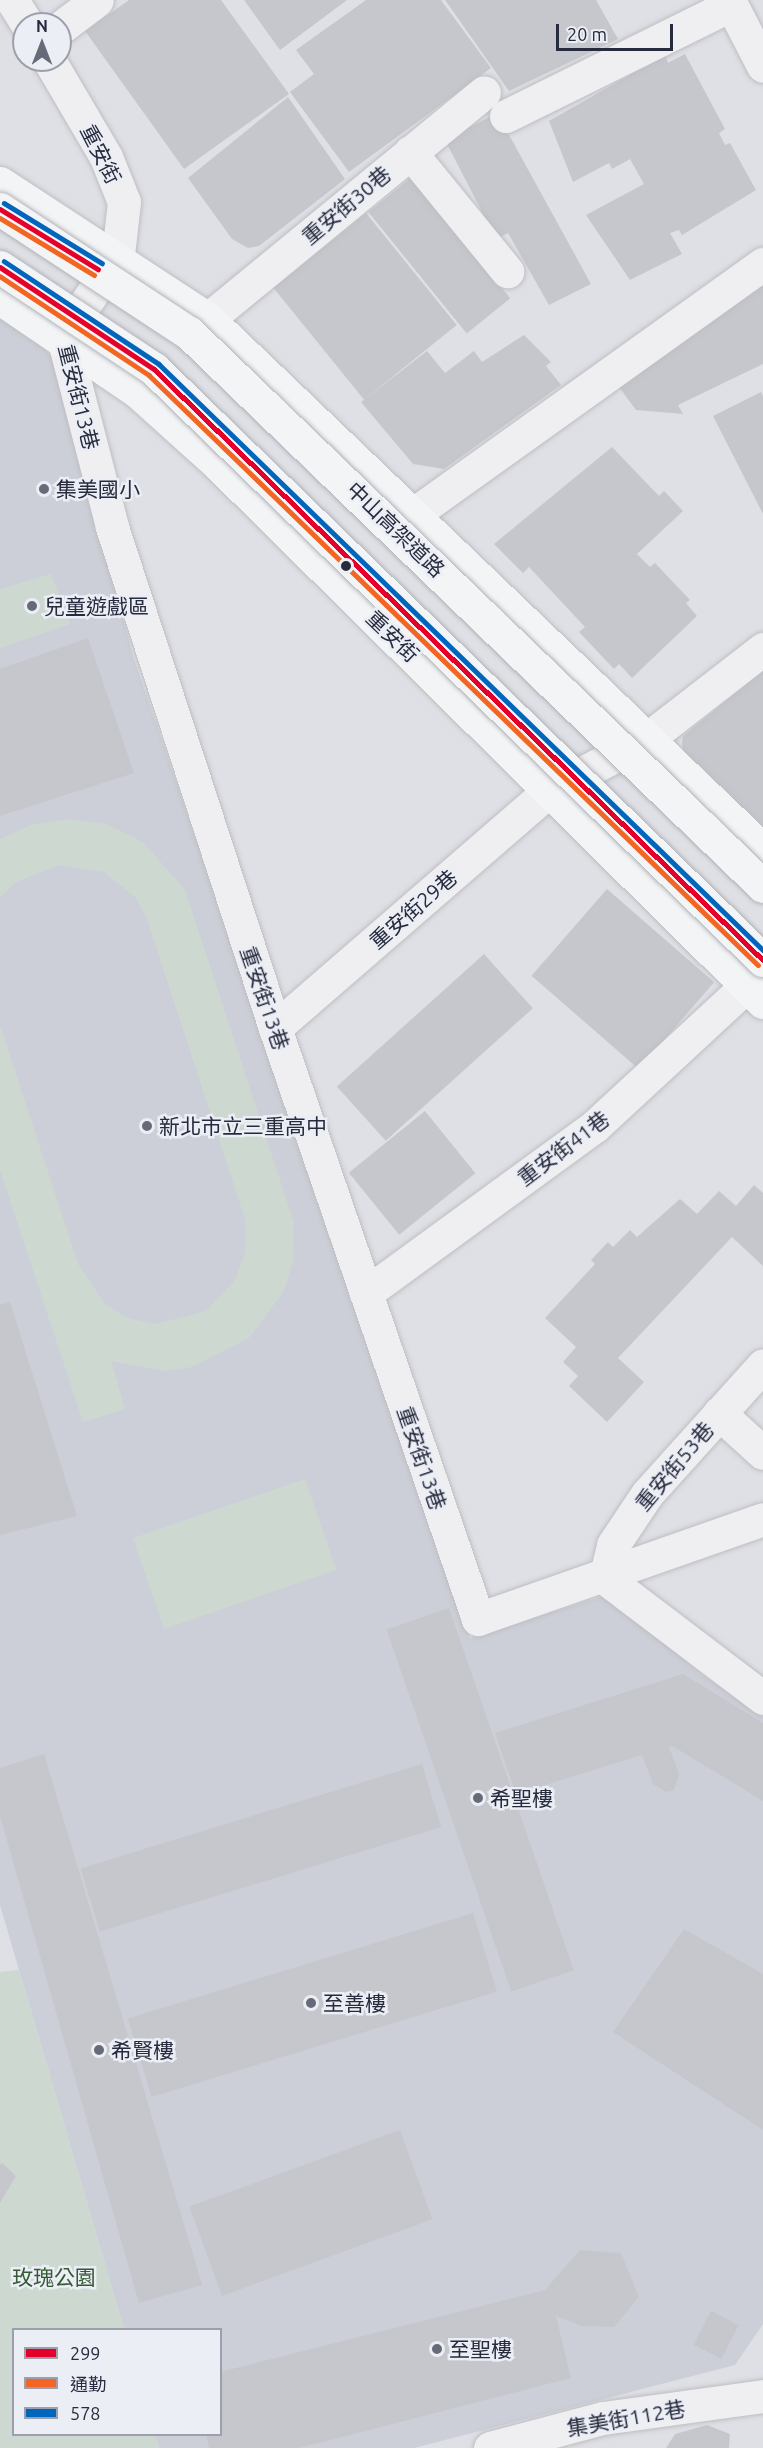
<!DOCTYPE html>
<html>
<head>
<meta charset="utf-8">
<style>
  body { margin:0 }
  #map { position:relative; width:763px; height:2448px; overflow:hidden; background:#dfe0e5; font-family:Ubuntu,"Noto Sans TC",sans-serif }
  div>[style] { position:absolute }
  .built>* { inset:0; background:#cdcfd8 }
  .green>* { inset:0; background:#cdd8d0; transform-origin:0 0 }
  .building>* { inset:0; background:#c5c7cc; transform-origin:0 0 }
  .roads { filter:drop-shadow(0 0 2px #bdbec3) drop-shadow(0 0 2px #bdbec3) }
  .minor>* { height:33px; margin:-16.5px; padding:0 16.5px; transform-origin:16.5px; border-radius:16.5px; background:#efeff1 }
  .major>* { height:33px; margin:-16.5px; padding:0 16.5px; transform-origin:16.5px; border-radius:16.5px; background:#f3f4f5 }
  .bridges { filter:drop-shadow(0 0 2px #b1b3ba) drop-shadow(0 0 2px #b1b3ba) }
  .highway-bridge>* { height:33px; margin:-16.5px; padding:0 16.5px; transform-origin:16.5px; border-radius:16.5px; background:#f3f4f5 }
  .bus-1>* { height:4.5px; margin:-2.25px; padding:0 2.25px; transform-origin:2.25px; border-radius:2.25px; background:#e4002b }
  .bus-2>* { height:4.5px; margin:-2.25px; padding:0 2.25px; transform-origin:2.25px; border-radius:2.25px; background:#f26522 }
  .bus-3>* { height:4.5px; margin:-2.25px; padding:0 2.25px; transform-origin:2.25px; border-radius:2.25px; background:#0065bd }
  .dots>* { width:16px; height:16px; translate:-50% -50%; box-sizing:border-box; border:3px solid #eceef5; border-radius:50% }
  span { translate:-50% -50%; white-space:nowrap; text-align:center; line-height:1.15; -webkit-text-stroke:5px #eceef5; paint-order:stroke }
  .street-label { font-size:21px; color:#262b3e }
  .poi-label { font-size:21px; color:#262b3e }
  .left { translate:0 -50%; text-align:left }
  .park-label { font-size:21px; color:#345933 }
  .legend { position:absolute; left:12px; top:2328px; width:210px; height:108px; box-sizing:border-box; background:#eceef5; border:2px solid #9da0ac; margin:0; padding:8px 10px; list-style:none; font-size:18px; color:#262b3e }
  .legend li { display:flex; align-items:center; gap:12px; height:30px }
  .legend b { width:30px; border:2px solid #9da0ac }
  .north { position:absolute; left:12px; top:12px; width:60px; height:60px; box-sizing:border-box; background:#eceef5; border:2px solid #9da0ac; border-radius:50%; rotate:0deg; font-size:16px; font-weight:700; line-height:24px; text-align:center; color:#262b3e }
  .north::after { content:''; display:block; margin:auto; width:21px; height:27px; background:#676a78; clip-path:polygon(50% 0,100% 100%,50% 72%,0 100%) }
  .scale { position:absolute; left:556px; top:24px; width:117px; height:27px; box-sizing:border-box; border:3px solid #262b3e; border-top:0; padding-left:8px; font-size:18px; line-height:21px; white-space:nowrap; color:#262b3e; -webkit-text-stroke:4px #eceef5; paint-order:stroke }
</style>
</head>
<body>
<div id="map">
  <div class="built">
    <i style="clip-path:polygon(0 311px,34px 337px,56px 362px,133px 656px,470px 1638px,607px 1595px,701px 1674px,763px 1717px,763px 2324px,735px 2365px,414px 2448px,159px 2448px,155px 2435px,220px 2434px,220px 2330px,124px 2329px,0 1905px)"></i>
  </div>
  <div class="green">
    <i style="clip-path:polygon(51px 574px,70px 624px,0 648px,0 589px)"></i>
    <i style="clip-path:polygon(71px 819px,106px 824px,143px 842px,185px 890px,294px 1223px,293px 1260px,284px 1291px,249px 1338px,192px 1367px,165px 1371px,111px 1361px,125px 1409px,83px 1422px,0 1170px,0 1025px,78px 1264px,105px 1304px,128px 1318px,156px 1324px,206px 1311px,235px 1280px,245px 1253px,245px 1219px,146px 916px,135px 897px,104px 872px,59px 865px,16px 882px,0 898px,0 839px,34px 824px)"></i>
    <i style="left:305px;top:1479px;width:96px;height:182px;rotate:71deg"></i>
    <i style="clip-path:polygon(19px 1970px,124px 2329px,14px 2330px,14px 2434px,155px 2435px,159px 2448px,0 2448px,0 1972px)"></i>
  </div>
  <div class="building">
    <i style="clip-path:polygon(129px 0,221px 0,289px 94px,184px 169px,85px 31px)"></i>
    <i style="clip-path:polygon(244px 0,347px 0,280px 50px)"></i>
    <i style="clip-path:polygon(366px 0,441px 0,491px 68px,349px 172px,290px 92px,314px 74px,296px 50px)"></i>
    <i style="clip-path:polygon(445px 0,596px 0,618px 39px,509px 91px)"></i>
    <i style="clip-path:polygon(685px 54px,725px 129px,719px 133px,725px 145px,730px 143px,756px 190px,682px 235px,679px 230px,670px 233px,682px 254px,630px 280px,586px 215px,644px 184px,630px 159px,612px 169px,609px 163px,573px 182px,549px 121px,665px 55px,668px 63px)"></i>
    <i style="clip-path:polygon(288px 97px,345px 179px,259px 246px,248px 248px,232px 239px,188px 178px)"></i>
    <i style="clip-path:polygon(497px 113px,591px 284px,549px 305px,508px 233px,496px 239px,445px 140px)"></i>
    <i style="left:412px;top:177px;width:156px;height:56px;rotate:51deg"></i>
    <i style="left:366px;top:213px;width:144px;height:119px;rotate:51deg"></i>
    <i style="clip-path:polygon(763px 284px,763px 364px,678px 405px,683px 414px,636px 410px,619px 387px)"></i>
    <i style="clip-path:polygon(524px 335px,551px 362px,546px 366px,561px 385px,444px 469px,413px 464px,361px 402px,427px 351px,445px 373px,474px 351px,482px 362px)"></i>
    <i style="clip-path:polygon(761px 392px,763px 396px,763px 514px,713px 416px)"></i>
    <i style="clip-path:polygon(612px 447px,659px 496px,664px 491px,683px 511px,637px 554px,650px 567px,655px 563px,690px 600px,686px 603px,697px 616px,632px 678px,619px 664px,614px 669px,579px 632px,585px 627px,529px 567px,523px 573px,494px 544px)"></i>
    <i style="clip-path:polygon(88px 638px,134px 773px,0 816px,0 669px)"></i>
    <i style="clip-path:polygon(763px 671px,763px 833px,684px 758px,682px 743px,683px 736px)"></i>
    <i style="left:607px;top:889px;width:142px;height:115px;rotate:41deg"></i>
    <i style="left:484px;top:954px;width:73px;height:198px;rotate:48deg"></i>
    <i style="left:425px;top:1111px;width:80px;height:98px;rotate:51deg"></i>
    <i style="clip-path:polygon(754px 1185px,763px 1193px,763px 1266px,732px 1237px,618px 1358px,644px 1382px,607px 1422px,569px 1386px,578px 1376px,563px 1362px,576px 1347px,545px 1318px,595px 1264px,591px 1260px,608px 1242px,613px 1247px,630px 1230px,637px 1237px,680px 1199px,697px 1214px,719px 1191px,736px 1206px)"></i>
    <i style="clip-path:polygon(10px 1302px,77px 1516px,0 1535px,0 1305px)"></i>
    <i style="left:449px;top:1608px;width:383px;height:66px;rotate:71deg"></i>
    <i style="clip-path:polygon(683px 1674px,763px 1723px,763px 1801px,674px 1747px,669px 1747px,679px 1774px,674px 1790px,666px 1792px,653px 1784px,642px 1755px,516px 1794px,495px 1733px)"></i>
    <i style="clip-path:polygon(44px 1754px,202px 2285px,139px 2303px,0 1816px,0 1768px)"></i>
    <i style="left:422px;top:1764px;width:66px;height:357px;rotate:73deg"></i>
    <i style="left:473px;top:1913px;width:82px;height:361px;rotate:73deg"></i>
    <i style="clip-path:polygon(684px 1929px,763px 1974px,763px 2130px,613px 2032px)"></i>
    <i style="left:400px;top:2130px;width:95px;height:224px;rotate:70deg"></i>
    <i style="clip-path:polygon(2px 2163px,16px 2176px,0 2203px,0 2165px)"></i>
    <i style="clip-path:polygon(580px 2250px,621px 2253px,639px 2297px,614px 2327px,582px 2326px,556px 2316px,571px 2378px,299px 2448px,209px 2448px,206px 2434px,220px 2434px,220px 2372px,545px 2290px)"></i>
    <i style="left:711px;top:2311px;width:31px;height:38px;rotate:27deg"></i>
    <i style="clip-path:polygon(707px 2425px,730px 2434px,729px 2448px,666px 2448px,675px 2434px)"></i>
  </div>
  <div class="roads">
    <div class="minor">
      <i style="left:12px;top:0;width:28px;rotate:58deg"></i>
      <i style="left:729px;top:0;width:74px;rotate:62.7deg"></i>
      <i style="left:60px;top:28px;width:46px;rotate:-37.1deg"></i>
      <i style="left:49px;top:60px;width:113px;rotate:59.6deg"></i>
      <i style="left:106px;top:157px;width:48px;rotate:68.2deg"></i>
      <i style="left:124px;top:202px;width:53px;rotate:96.5deg"></i>
      <i style="left:118px;top:255px;width:99px;rotate:123.9deg"></i>
      <i style="left:63px;top:337px;width:196px;rotate:75.5deg"></i>
      <i style="left:112px;top:527px;width:527px;rotate:71.98deg"></i>
      <i style="left:275px;top:1028px;width:625px;rotate:71.04deg"></i>
      <i style="left:478px;top:1619px;width:302px;rotate:-19.3deg"></i>
      <i style="left:506px;top:116px;width:251px;rotate:-26.3deg"></i>
      <i style="left:410px;top:152px;width:154px;rotate:50.8deg"></i>
      <i style="left:208px;top:319px;width:357px;rotate:-39.4deg"></i>
      <i style="left:415px;top:513px;width:428px;rotate:-35.6deg"></i>
      <i style="left:275px;top:1028px;width:364px;rotate:-40.9deg"></i>
      <i style="left:550px;top:790px;width:110px;rotate:-27.7deg"></i>
      <i style="left:647px;top:739px;width:147px;rotate:-37.8deg"></i>
      <i style="left:366px;top:1293px;width:283px;rotate:-36.1deg"></i>
      <i style="left:595px;top:1126px;width:206px;rotate:-42.8deg"></i>
      <i style="left:719px;top:1413px;width:59px;rotate:42.3deg"></i>
      <i style="left:605px;top:1578px;width:34px;rotate:-76deg"></i>
      <i style="left:613px;top:1545px;width:61px;rotate:-56.3deg"></i>
      <i style="left:647px;top:1494px;width:173px;rotate:-48deg"></i>
      <i style="left:605px;top:1578px;width:198px;rotate:37.2deg"></i>
      <i style="left:490px;top:2448px;width:117px;rotate:-14.9deg"></i>
      <i style="left:603px;top:2418px;width:162px;rotate:-7.8deg"></i>
    </div>
    <div class="major">
      <i style="left:0;top:183px;width:249px;rotate:33.2deg"></i>
      <i style="left:208px;top:319px;width:768px;rotate:43.73deg"></i>
      <i style="left:0;top:298px;width:166px;rotate:34.2deg"></i>
      <i style="left:137px;top:391px;width:109px;rotate:42deg"></i>
      <i style="left:218px;top:464px;width:766px;rotate:44.63deg"></i>
    </div>
  </div>
  <div class="bridges">
    <div class="highway-bridge">
      <i style="left:0;top:209px;width:226px;rotate:33.3deg"></i>
      <i style="left:189px;top:333px;width:797px;rotate:43.93deg"></i>
      <i style="left:0;top:267px;width:185px;rotate:33.5deg"></i>
      <i style="left:154px;top:369px;width:849px;rotate:44.14deg"></i>
    </div>
  </div>
  <div class="bus-1">
    <i style="left:0;top:209px;width:115px;rotate:31.5deg"></i>
    <i style="left:0;top:267px;width:185px;rotate:33.5deg"></i>
    <i style="left:154px;top:369px;width:849px;rotate:44.14deg"></i>
  </div>
  <div class="bus-2">
    <i style="left:0;top:218px;width:110px;rotate:31.2deg"></i>
    <i style="left:0;top:276px;width:179px;rotate:33.6deg"></i>
    <i style="left:149px;top:375px;width:848px;rotate:44.09deg"></i>
  </div>
  <div class="bus-3">
    <i style="left:4px;top:203px;width:115px;rotate:31.5deg"></i>
    <i style="left:4px;top:261px;width:186px;rotate:33.6deg"></i>
    <i style="left:159px;top:364px;width:842px;rotate:44.13deg"></i>
  </div>
  <div class="dots">
    <i style="left:44px;top:489px;background:#676a78"></i>
    <i style="left:346px;top:566px;background:#262b3e"></i>
    <i style="left:32px;top:606px;background:#676a78"></i>
    <i style="left:147px;top:1126px;background:#676a78"></i>
    <i style="left:478px;top:1798px;background:#676a78"></i>
    <i style="left:311px;top:2003px;background:#676a78"></i>
    <i style="left:99px;top:2050px;background:#676a78"></i>
    <i style="left:437px;top:2349px;background:#676a78"></i>
  </div>
  <div class="street-label">
    <span style="left:101px;top:154px;rotate:63deg">重安街</span>
    <span style="left:346px;top:205px;rotate:-40deg">重安街30巷</span>
    <span style="left:79px;top:397px;rotate:76deg">重安街13巷</span>
    <span style="left:396px;top:529px;rotate:44deg">中山高架道路</span>
    <span style="left:393px;top:636px;rotate:44deg">重安街</span>
    <span style="left:413px;top:909px;rotate:-41deg">重安街29巷</span>
    <span style="left:265px;top:998px;rotate:71deg">重安街13巷</span>
    <span style="left:563px;top:1148px;rotate:-37deg">重安街41巷</span>
    <span style="left:422px;top:1458px;rotate:71deg">重安街13巷</span>
    <span style="left:674px;top:1466px;rotate:-50deg">重安街53巷</span>
    <span style="left:626px;top:2418px;rotate:-10deg">集美街112巷</span>
  </div>
  <div class="poi-label">
    <span class="left" style="left:56px;top:489px">集美國小</span>
    <span class="left" style="left:44px;top:606px">兒童遊戲區</span>
    <span class="left" style="left:159px;top:1126px">新北市立三重高中</span>
    <span class="left" style="left:490px;top:1798px">希聖樓</span>
    <span class="left" style="left:323px;top:2003px">至善樓</span>
    <span class="left" style="left:111px;top:2050px">希賢樓</span>
    <span class="left" style="left:449px;top:2349px">至聖樓</span>
  </div>
  <div class="park-label">
    <span style="left:54px;top:2277px">玫瑰公園</span>
  </div>
  <ul class="legend">
  <li><b style="height:8px;background:#e4002b"></b>299</li>
  <li><b style="height:8px;background:#f26522"></b>通勤</li>
  <li><b style="height:8px;background:#0065bd"></b>578</li>
  </ul>
  <div class="north">N</div>
  <div class="scale">20 m</div>
</div>
</body>
</html>
